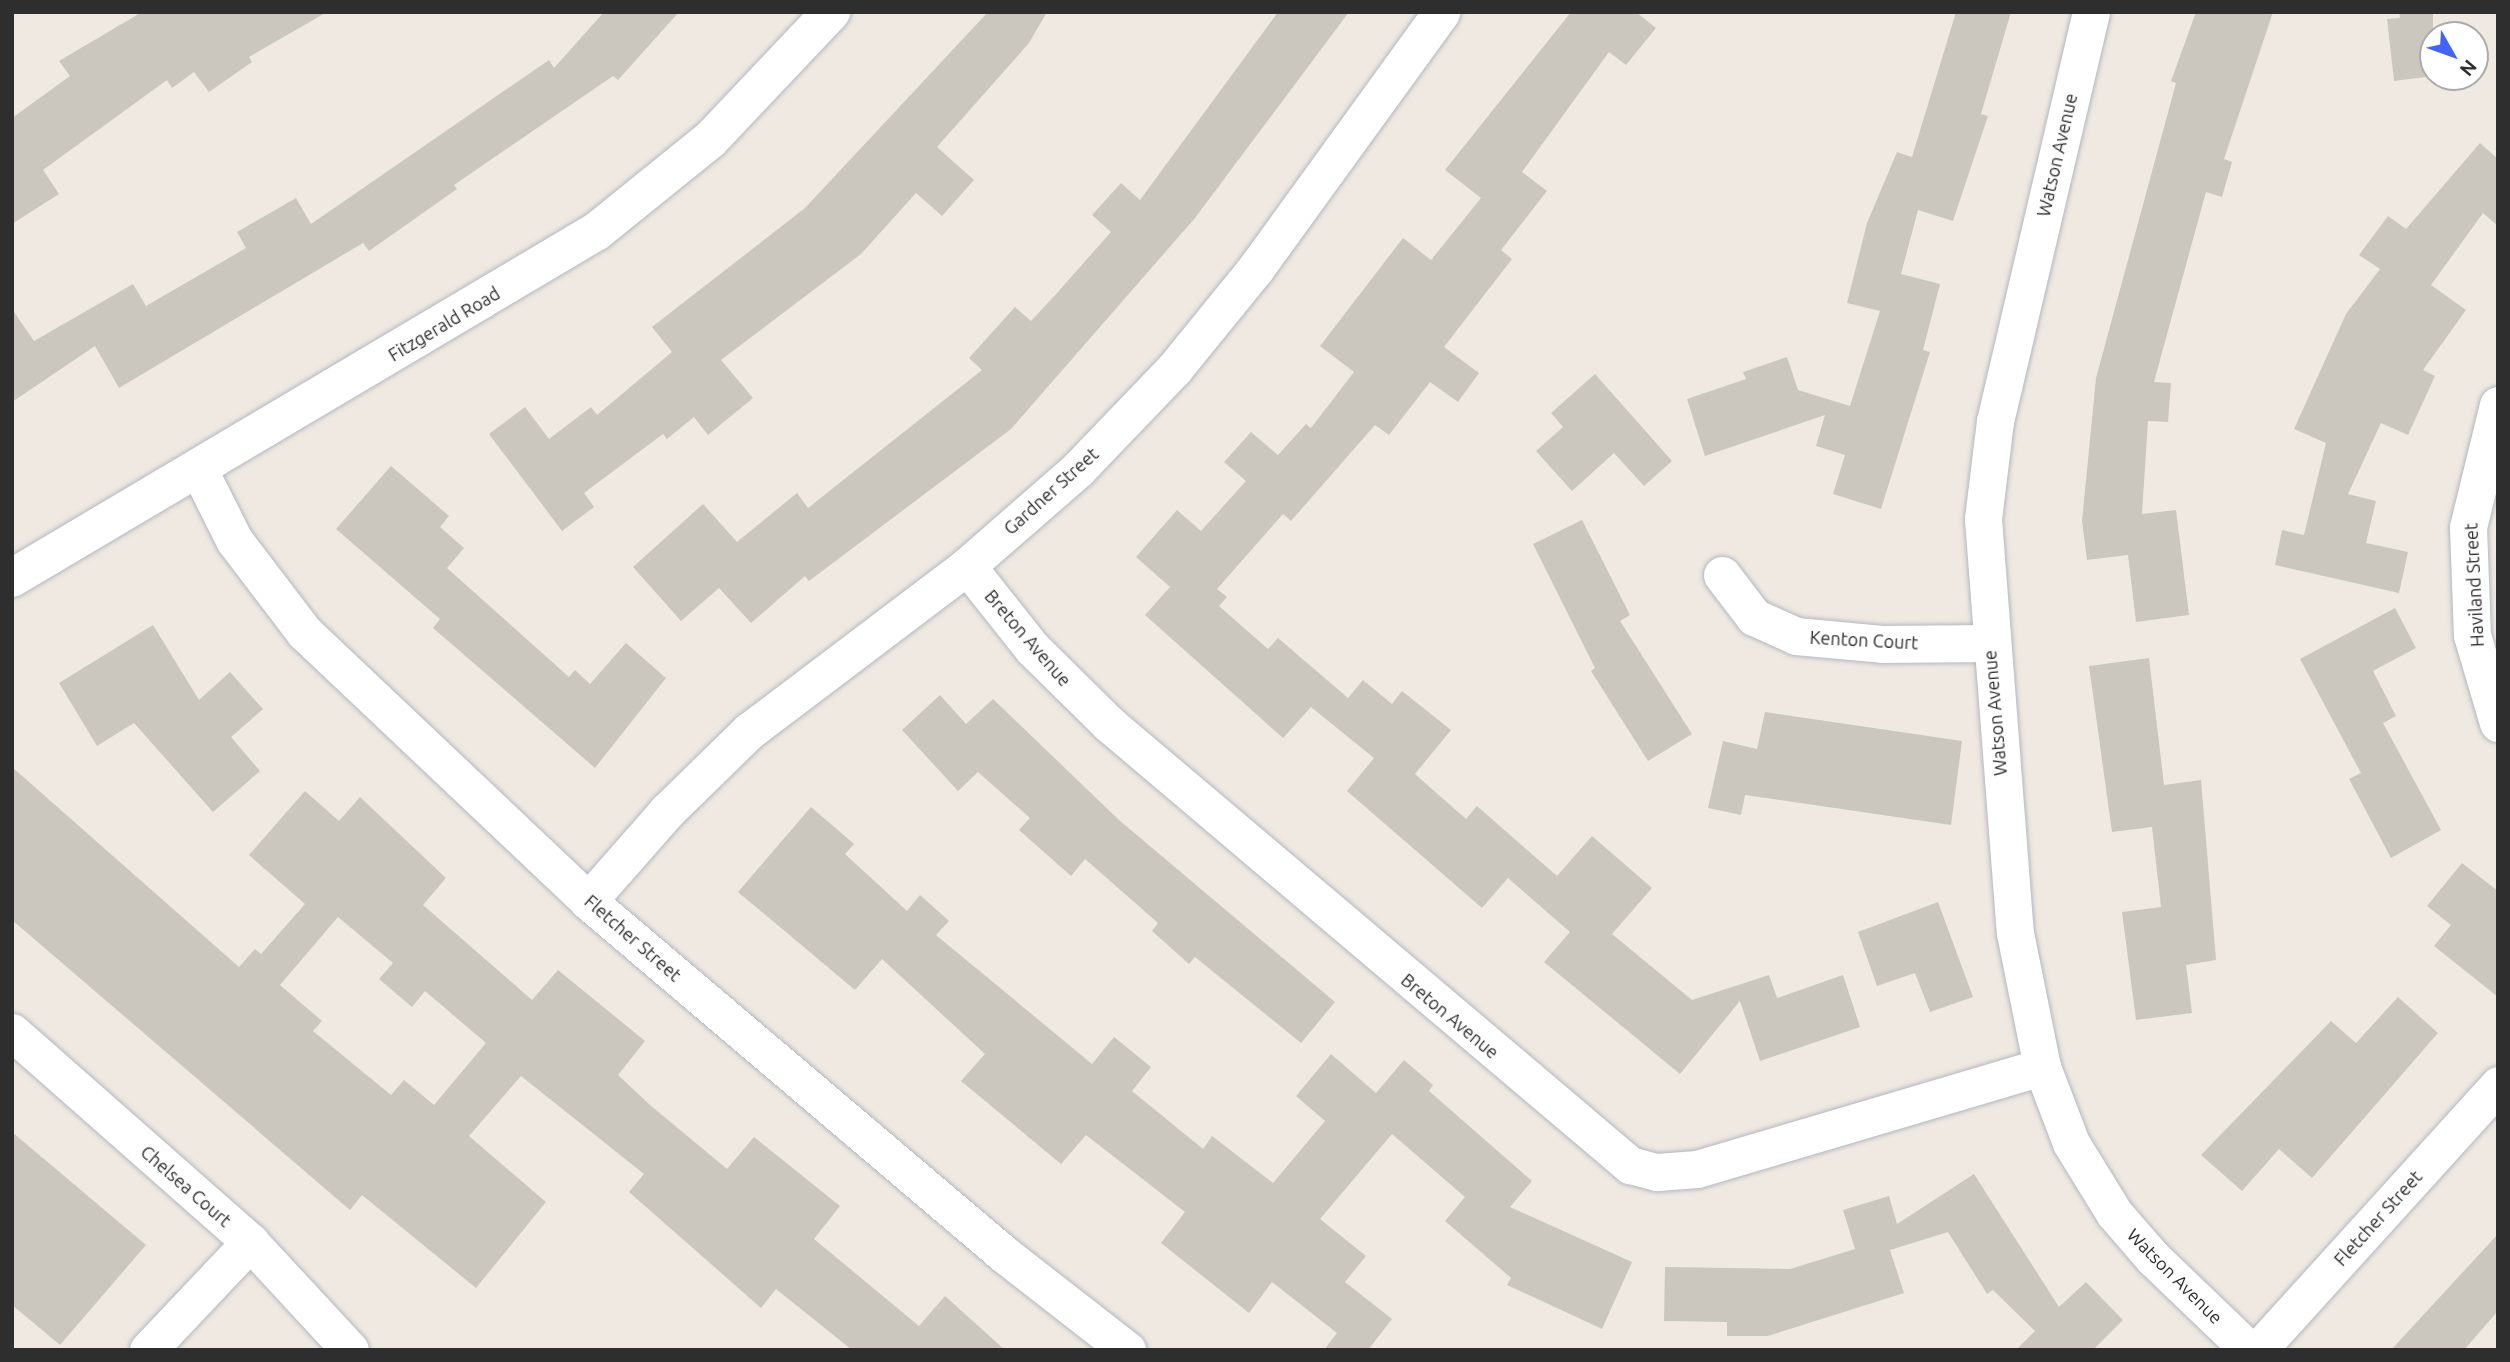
<!DOCTYPE html>
<html>
<head>
<meta charset="utf-8">
<style>
  body { margin:0 }
  #map { position:relative; width:2510px; height:1362px; overflow:hidden; background:#efe9e1; font-family:Ubuntu,sans-serif }
  div>[style] { position:absolute }
  .building>* { inset:0; background:#cbc7bf }
  .roads { filter:drop-shadow(0 0 2px #b4b7c1) drop-shadow(0 0 2px #b4b7c1) }
  .minor>* { height:37px; margin:-18.5px; padding:0 18.5px; transform-origin:18.5px; border-radius:18.5px; background:#fff }
  .secondary>* { height:38px; margin:-19px; padding:0 19px; transform-origin:19px; border-radius:19px; background:#fff }
  span { translate:-50% -50%; white-space:nowrap; text-align:center; line-height:1.15; -webkit-text-stroke:5px #fff; paint-order:stroke }
  .street-label { font-size:18px; color:#2e2e2e }
  .frame { position:absolute; inset:0; border:14px solid #2e2e2e; pointer-events:none }
  .north { position:absolute; left:2419px; top:21px; width:70px; height:70px; box-sizing:border-box; background:#fff; border:2px solid #ababab; border-radius:50%; rotate:130deg; font-size:19px; font-weight:700; line-height:28px; text-align:center; color:#2e2e2e }
  .north::after { content:''; display:block; margin:auto; width:24px; height:32px; background:#4264fb; clip-path:polygon(50% 0,100% 100%,50% 72%,0 100%) }
</style>
</head>
<body>
<div id="map">
  <div class="building">
    <i style="clip-path:polygon(142px 12px,327px 12px,249px 57px,252px 62px,209px 92px,194px 72px,172px 88px,167px 80px,43px 170px,59px 194px,12px 224px,12px 118px,70px 76px,59px 61px)"></i>
    <i style="clip-path:polygon(604px 12px,679px 12px,618px 80px,613px 76px,454px 185px,457px 189px,369px 251px,363px 243px,119px 388px,95px 346px,12px 402px,12px 309px,34px 341px,133px 284px,146px 306px,246px 248px,237px 232px,296px 198px,311px 224px,549px 60px,554px 68px)"></i>
    <i style="clip-path:polygon(988px 12px,1047px 12px,1029px 43px,937px 147px,974px 180px,942px 216px,916px 193px,861px 254px,721px 360px,753px 398px,708px 435px,694px 417px,667px 439px,663px 434px,584px 493px,594px 507px,562px 531px,489px 434px,525px 407px,549px 439px,591px 407px,597px 415px,672px 352px,652px 327px,805px 208px)"></i>
    <i style="clip-path:polygon(1278px 12px,1349px 12px,1195px 218px,1011px 429px,809px 581px,805px 576px,751px 623px,719px 588px,681px 621px,633px 567px,703px 504px,737px 542px,797px 493px,808px 508px,982px 370px,969px 358px,1015px 307px,1031px 321px,1057px 293px,1111px 232px,1092px 215px,1121px 183px,1140px 200px)"></i>
    <i style="clip-path:polygon(1571px 12px,1636px 12px,1656px 28px,1626px 65px,1609px 52px,1522px 172px,1547px 191px,1501px 250px,1512px 259px,1444px 347px,1479px 373px,1458px 402px,1430px 382px,1389px 435px,1375px 425px,1291px 521px,1283px 514px,1217px 589px,1227px 597px,1219px 606px,1268px 649px,1278px 638px,1348px 698px,1363px 680px,1392px 704px,1402px 691px,1451px 730px,1415px 774px,1466px 819px,1477px 806px,1557px 876px,1592px 836px,1652px 888px,1612px 934px,1692px 1000px,1769px 975px,1777px 998px,1843px 975px,1860px 1027px,1760px 1061px,1740px 1001px,1680px 1074px,1544px 962px,1570px 932px,1508px 878px,1482px 908px,1347px 791px,1374px 758px,1311px 707px,1283px 738px,1145px 615px,1170px 587px,1136px 557px,1177px 510px,1201px 531px,1246px 481px,1224px 462px,1251px 432px,1278px 455px,1306px 424px,1311px 428px,1354px 372px,1320px 346px,1403px 238px,1431px 260px,1481px 198px,1445px 170px)"></i>
    <i style="clip-path:polygon(1956px 12px,2011px 12px,1981px 114px,1988px 116px,1953px 221px,1918px 210px,1901px 274px,1940px 284px,1923px 350px,1930px 352px,1881px 509px,1833px 494px,1845px 455px,1816px 446px,1825px 415px,1705px 456px,1687px 399px,1746px 379px,1743px 372px,1787px 357px,1798px 390px,1850px 406px,1880px 311px,1847px 303px,1867px 223px,1897px 152px,1912px 157px)"></i>
    <i style="clip-path:polygon(2196px 12px,2273px 12px,2224px 159px,2232px 162px,2222px 197px,2206px 192px,2154px 382px,2171px 383px,2168px 422px,2148px 421px,2142px 514px,2176px 510px,2189px 615px,2136px 622px,2128px 555px,2087px 560px,2082px 521px,2096px 378px,2176px 83px,2171px 81px)"></i>
    <i style="clip-path:polygon(2399px 12px,2433px 12px,2433px 76px,2394px 81px,2387px 19px,2400px 18px)"></i>
    <i style="clip-path:polygon(2480px 143px,2498px 159px,2498px 226px,2483px 213px,2431px 285px,2466px 310px,2423px 370px,2435px 376px,2408px 435px,2381px 423px,2348px 494px,2376px 501px,2366px 543px,2408px 552px,2399px 593px,2275px 565px,2282px 530px,2304px 535px,2326px 443px,2294px 429px,2346px 314px,2380px 269px,2359px 255px,2388px 216px,2406px 229px)"></i>
    <i style="clip-path:polygon(1595px 374px,1672px 461px,1644px 486px,1614px 453px,1572px 491px,1536px 451px,1563px 427px,1551px 413px)"></i>
    <i style="clip-path:polygon(391px 466px,449px 516px,440px 527px,464px 548px,447px 568px,569px 677px,575px 670px,590px 684px,626px 643px,666px 678px,595px 768px,433px 628px,440px 619px,336px 529px)"></i>
    <i style="clip-path:polygon(1582px 520px,1630px 615px,1620px 621px,1692px 734px,1648px 761px,1591px 671px,1595px 668px,1533px 544px)"></i>
    <i style="clip-path:polygon(2395px 608px,2416px 648px,2373px 671px,2396px 716px,2383px 723px,2441px 830px,2391px 858px,2349px 779px,2361px 773px,2300px 659px)"></i>
    <i style="clip-path:polygon(153px 625px,199px 700px,230px 672px,263px 709px,231px 737px,260px 771px,213px 812px,134px 723px,97px 746px,59px 683px)"></i>
    <i style="clip-path:polygon(2149px 658px,2164px 785px,2201px 780px,2216px 960px,2186px 965px,2192px 1013px,2136px 1020px,2122px 912px,2161px 907px,2152px 827px,2112px 832px,2089px 666px)"></i>
    <i style="clip-path:polygon(940px 695px,966px 724px,993px 699px,1119px 820px,1335px 1002px,1301px 1043px,1195px 957px,1189px 964px,1152px 931px,1158px 923px,1085px 859px,1071px 876px,1019px 830px,1030px 818px,978px 772px,958px 791px,902px 730px)"></i>
    <i style="clip-path:polygon(1765px 712px,1962px 741px,1951px 825px,1745px 795px,1741px 815px,1708px 808px,1723px 741px,1757px 749px)"></i>
    <i style="clip-path:polygon(evenodd,12px 767px,239px 967px,255px 949px,261px 954px,305px 904px,249px 855px,305px 791px,339px 821px,360px 797px,446px 878px,423px 905px,532px 1000px,558px 970px,645px 1041px,618px 1075px,650px 1105px,727px 1169px,754px 1137px,840px 1206px,814px 1239px,919px 1326px,945px 1296px,1005px 1350px,852px 1350px,776px 1289px,761px 1308px,629px 1192px,644px 1174px,521px 1076px,469px 1136px,546px 1202px,476px 1288px,362px 1195px,350px 1210px,12px 920px,12px 767px,338px 917px,393px 963px,379px 979px,412px 1007px,425px 991px,486px 1043px,434px 1105px,404px 1080px,391px 1095px,313px 1031px,322px 1021px,280px 985px,338px 917px)"></i>
    <i style="clip-path:polygon(811px 807px,854px 844px,845px 854px,907px 911px,920px 895px,949px 921px,936px 935px,1092px 1064px,1114px 1037px,1151px 1067px,1132px 1091px,1203px 1149px,1212px 1136px,1273px 1183px,1325px 1121px,1296px 1096px,1331px 1054px,1376px 1093px,1404px 1060px,1433px 1085px,1429px 1091px,1532px 1181px,1510px 1207px,1632px 1262px,1602px 1329px,1507px 1285px,1511px 1278px,1445px 1221px,1465px 1197px,1392px 1134px,1320px 1219px,1366px 1256px,1345px 1282px,1392px 1319px,1368px 1350px,1324px 1350px,1337px 1333px,1272px 1282px,1249px 1313px,1161px 1243px,1185px 1212px,1086px 1135px,1061px 1164px,961px 1081px,985px 1054px,882px 959px,855px 990px,738px 892px)"></i>
    <i style="clip-path:polygon(2462px 863px,2498px 891px,2498px 997px,2434px 946px,2451px 925px,2427px 906px)"></i>
    <i style="clip-path:polygon(1938px 902px,1973px 997px,1930px 1012px,1915px 973px,1877px 986px,1858px 932px)"></i>
    <i style="clip-path:polygon(2398px 997px,2438px 1033px,2312px 1178px,2279px 1149px,2242px 1191px,2201px 1155px,2331px 1021px,2356px 1043px)"></i>
    <i style="clip-path:polygon(12px 1132px,146px 1245px,60px 1345px,12px 1305px)"></i>
    <i style="clip-path:polygon(1974px 1174px,2059px 1307px,2086px 1282px,2123px 1320px,2093px 1350px,2016px 1350px,2035px 1331px,1993px 1290px,1987px 1294px,1948px 1232px,1890px 1250px,1904px 1293px,1768px 1336px,1727px 1336px,1727px 1322px,1664px 1321px,1665px 1267px,1790px 1269px,1855px 1249px,1843px 1210px,1889px 1196px,1897px 1224px)"></i>
    <i style="clip-path:polygon(2498px 1234px,2498px 1311px,2464px 1350px,2391px 1350px)"></i>
  </div>
  <div class="roads">
    <div class="minor">
      <i style="left:2091px;top:12px;width:420px;rotate:103.2deg"></i>
      <i style="left:1995px;top:421px;width:99px;rotate:97deg"></i>
      <i style="left:1983px;top:519px;width:415px;rotate:85.6deg"></i>
      <i style="left:2015px;top:933px;width:137px;rotate:78.6deg"></i>
      <i style="left:2042px;top:1067px;width:81px;rotate:69.1deg"></i>
      <i style="left:2071px;top:1143px;width:82px;rotate:58.4deg"></i>
      <i style="left:2114px;top:1213px;width:60px;rotate:49.1deg"></i>
      <i style="left:2153px;top:1258px;width:133px;rotate:43.8deg"></i>
      <i style="left:2498px;top:405px;width:126px;rotate:103.8deg"></i>
      <i style="left:2468px;top:527px;width:108px;rotate:87.9deg"></i>
      <i style="left:2472px;top:635px;width:92px;rotate:73.5deg"></i>
      <i style="left:199px;top:470px;width:78px;rotate:63.4deg"></i>
      <i style="left:234px;top:540px;width:116px;rotate:52.7deg"></i>
      <i style="left:304px;top:632px;width:391px;rotate:43.4deg"></i>
      <i style="left:588px;top:901px;width:547px;rotate:40.33deg"></i>
      <i style="left:1005px;top:1255px;width:155px;rotate:37.9deg"></i>
      <i style="left:967px;top:566px;width:105px;rotate:51.6deg"></i>
      <i style="left:1032px;top:648px;width:108px;rotate:44.6deg"></i>
      <i style="left:1109px;top:724px;width:683px;rotate:40.25deg"></i>
      <i style="left:1630px;top:1165px;width:28px;rotate:15deg"></i>
      <i style="left:1657px;top:1172px;width:40px;rotate:-4.3deg"></i>
      <i style="left:1697px;top:1169px;width:360px;rotate:-16.5deg"></i>
      <i style="left:1722px;top:575px;width:53px;rotate:52.7deg"></i>
      <i style="left:1754px;top:617px;width:46px;rotate:24.3deg"></i>
      <i style="left:1796px;top:636px;width:86px;rotate:5.3deg"></i>
      <i style="left:1882px;top:644px;width:107px;rotate:-0.5deg"></i>
      <i style="left:588px;top:901px;width:120px;rotate:-48.7deg"></i>
      <i style="left:667px;top:811px;width:115px;rotate:-44.3deg"></i>
      <i style="left:749px;top:731px;width:273px;rotate:-37.1deg"></i>
      <i style="left:967px;top:566px;width:147px;rotate:-41.1deg"></i>
      <i style="left:1078px;top:469px;width:139px;rotate:-46.2deg"></i>
      <i style="left:1174px;top:369px;width:130px;rotate:-50.9deg"></i>
      <i style="left:1256px;top:268px;width:316px;rotate:-54.1deg"></i>
      <i style="left:12px;top:1032px;width:317px;rotate:41.4deg"></i>
      <i style="left:250px;top:1242px;width:147px;rotate:47.2deg"></i>
      <i style="left:148px;top:1350px;width:149px;rotate:-46.6deg"></i>
      <i style="left:2258px;top:1350px;width:358px;rotate:-47.8deg"></i>
    </div>
    <div class="secondary">
      <i style="left:12px;top:578px;width:680px;rotate:-30.67deg"></i>
      <i style="left:597px;top:231px;width:146px;rotate:-38.9deg"></i>
      <i style="left:711px;top:139px;width:175px;rotate:-46.6deg"></i>
    </div>
  </div>
  <div class="street-label">
    <span style="left:2057px;top:155px;rotate:-77deg">Watson Avenue</span>
    <span style="left:444px;top:324px;rotate:-31deg">Fitzgerald Road</span>
    <span style="left:1051px;top:491px;rotate:-42deg">Gardner Street</span>
    <span style="left:2474px;top:585px;rotate:-93deg">Haviland Street</span>
    <span style="left:1028px;top:638px;rotate:49deg">Breton Avenue</span>
    <span style="left:1864px;top:640px;rotate:3deg">Kenton Court</span>
    <span style="left:1995px;top:713px;rotate:-95deg">Watson Avenue</span>
    <span style="left:633px;top:938px;rotate:41deg">Fletcher Street</span>
    <span style="left:1450px;top:1016px;rotate:40deg">Breton Avenue</span>
    <span style="left:186px;top:1186px;rotate:41deg">Chelsea Court</span>
    <span style="left:2378px;top:1218px;rotate:-48deg">Fletcher Street</span>
    <span style="left:2175px;top:1276px;rotate:45deg">Watson Avenue</span>
  </div>
  <div class="frame"></div>
  <div class="north">N</div>
</div>
</body>
</html>
